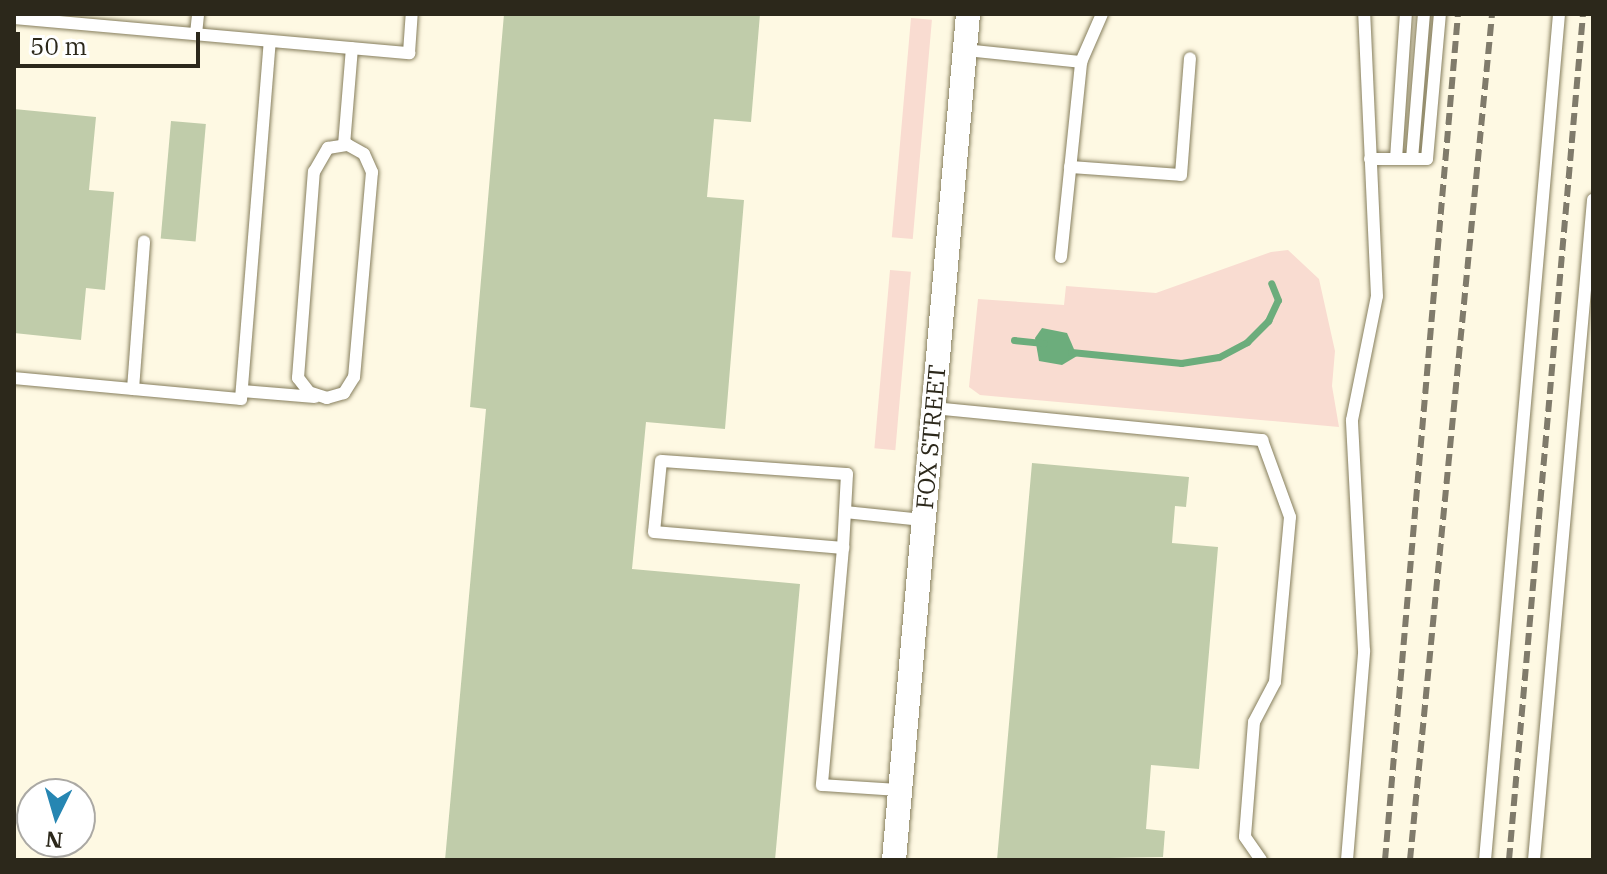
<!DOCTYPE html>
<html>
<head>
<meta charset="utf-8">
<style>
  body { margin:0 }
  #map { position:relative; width:1607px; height:874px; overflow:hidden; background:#fef9e3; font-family:"IBM Plex Serif",serif }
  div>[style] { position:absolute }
  .green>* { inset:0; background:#f9dcd1; transform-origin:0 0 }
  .water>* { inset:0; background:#6cad7c }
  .stream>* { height:7px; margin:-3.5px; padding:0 3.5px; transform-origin:3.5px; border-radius:3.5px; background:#6cad7c }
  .building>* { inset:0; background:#c0ccaa; transform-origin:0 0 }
  .roads { filter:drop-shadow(0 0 2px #867e5d) drop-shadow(0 0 2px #867e5d) }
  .service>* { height:12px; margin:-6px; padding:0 6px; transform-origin:6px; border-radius:6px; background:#fff }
  .minor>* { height:24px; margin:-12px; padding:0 12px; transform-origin:12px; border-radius:12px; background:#fff }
  .rail>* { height:6px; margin-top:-3px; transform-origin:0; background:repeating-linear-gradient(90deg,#807b6b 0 12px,transparent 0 18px) }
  span { translate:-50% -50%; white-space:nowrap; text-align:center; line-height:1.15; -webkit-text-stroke:7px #fff; paint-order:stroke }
  .street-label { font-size:24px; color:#2c281b }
  .frame { position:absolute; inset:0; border:16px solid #2c281b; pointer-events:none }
  .north { position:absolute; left:16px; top:778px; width:80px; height:80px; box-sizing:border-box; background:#fff; border:2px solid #aba9a4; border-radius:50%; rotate:185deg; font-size:22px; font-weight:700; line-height:32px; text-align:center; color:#2c281b }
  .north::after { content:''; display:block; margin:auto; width:28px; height:36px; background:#2686b2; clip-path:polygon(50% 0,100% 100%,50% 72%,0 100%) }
  .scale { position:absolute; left:16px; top:32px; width:184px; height:36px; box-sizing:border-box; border:4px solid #2c281b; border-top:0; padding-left:10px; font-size:24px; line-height:28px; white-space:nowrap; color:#2c281b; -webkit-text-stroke:6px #fff; paint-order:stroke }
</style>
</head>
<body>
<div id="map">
  <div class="green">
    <i style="left:911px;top:18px;width:21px;height:220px;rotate:5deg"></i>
    <i style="clip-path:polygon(1288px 250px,1319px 279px,1335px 351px,1332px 386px,1339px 427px,980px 395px,969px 387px,978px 299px,1064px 305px,1066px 286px,1156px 293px,1271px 252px)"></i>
    <i style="left:890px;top:270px;width:21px;height:179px;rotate:5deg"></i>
  </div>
  <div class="water">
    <i style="clip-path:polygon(1042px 328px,1067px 333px,1077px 356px,1062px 365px,1039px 361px,1035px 338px)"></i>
  </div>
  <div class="stream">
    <i style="left:1014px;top:340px;width:30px;rotate:6deg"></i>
    <i style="left:1071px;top:352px;width:111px;rotate:5.7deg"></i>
    <i style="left:1181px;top:363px;width:38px;rotate:-9deg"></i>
    <i style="left:1219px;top:357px;width:32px;rotate:-28deg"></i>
    <i style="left:1247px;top:342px;width:30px;rotate:-45deg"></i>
    <i style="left:1268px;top:321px;width:23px;rotate:-65deg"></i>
    <i style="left:1278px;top:300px;width:18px;rotate:-112deg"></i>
  </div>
  <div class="building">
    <i style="clip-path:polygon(504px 14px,760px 14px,751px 122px,714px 119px,707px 197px,744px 200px,725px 429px,646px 422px,632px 569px,800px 584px,775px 860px,445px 860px,486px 409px,470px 407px)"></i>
    <i style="clip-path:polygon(14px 109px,96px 117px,89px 190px,114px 192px,105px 290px,86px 288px,81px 340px,14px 333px)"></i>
    <i style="left:171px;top:121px;width:35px;height:118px;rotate:5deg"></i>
    <i style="clip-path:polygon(1032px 463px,1189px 477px,1186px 507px,1175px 506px,1172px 543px,1218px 547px,1199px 769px,1151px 765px,1146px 829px,1165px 831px,1163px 857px,997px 860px)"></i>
  </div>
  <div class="roads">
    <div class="service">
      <i style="left:14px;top:18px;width:397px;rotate:5.1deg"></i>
      <i style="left:409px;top:53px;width:39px;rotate:-86deg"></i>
      <i style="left:196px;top:34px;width:20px;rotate:-84deg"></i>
      <i style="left:965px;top:50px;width:117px;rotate:5.9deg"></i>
      <i style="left:344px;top:145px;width:97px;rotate:-85.3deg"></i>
      <i style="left:348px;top:145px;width:18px;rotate:29deg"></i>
      <i style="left:364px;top:154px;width:20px;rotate:66deg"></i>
      <i style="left:372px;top:172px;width:206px;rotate:95deg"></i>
      <i style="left:354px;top:377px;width:19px;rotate:122deg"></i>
      <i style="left:344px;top:393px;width:18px;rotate:164deg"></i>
      <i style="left:327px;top:398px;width:19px;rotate:-162deg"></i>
      <i style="left:309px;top:392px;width:18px;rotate:-128deg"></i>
      <i style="left:298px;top:378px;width:207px;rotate:-85.6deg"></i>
      <i style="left:314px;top:172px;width:28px;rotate:-60deg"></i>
      <i style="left:328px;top:148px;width:20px;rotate:-9deg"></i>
      <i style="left:1370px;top:159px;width:57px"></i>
      <i style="left:1427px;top:159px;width:146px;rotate:-84.9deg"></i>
      <i style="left:1396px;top:159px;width:145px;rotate:-86.1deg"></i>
      <i style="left:1412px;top:159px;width:145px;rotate:-85.3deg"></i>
      <i style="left:1070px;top:167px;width:111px;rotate:4.1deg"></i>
      <i style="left:1181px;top:175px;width:117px;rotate:-85.6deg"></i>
      <i style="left:1061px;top:257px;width:196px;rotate:-84.1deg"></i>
      <i style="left:1081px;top:62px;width:52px;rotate:-66.4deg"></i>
      <i style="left:14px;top:378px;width:228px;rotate:5.3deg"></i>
      <i style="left:241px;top:399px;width:359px;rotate:-85.4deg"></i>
      <i style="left:133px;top:389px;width:148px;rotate:-85.7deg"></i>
      <i style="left:242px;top:391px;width:73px;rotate:4.7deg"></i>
      <i style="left:934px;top:408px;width:330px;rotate:5.6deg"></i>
      <i style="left:1262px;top:440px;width:82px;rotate:70deg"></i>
      <i style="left:1290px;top:517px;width:166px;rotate:95.2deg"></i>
      <i style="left:1275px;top:682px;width:45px;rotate:117.7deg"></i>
      <i style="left:1254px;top:722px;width:115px;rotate:94.5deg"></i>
      <i style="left:1245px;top:837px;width:28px;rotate:55deg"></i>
      <i style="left:845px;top:512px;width:78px;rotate:5.9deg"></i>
      <i style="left:843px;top:548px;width:74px;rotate:-86.9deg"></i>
      <i style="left:847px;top:474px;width:186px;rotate:-176deg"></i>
      <i style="left:661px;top:461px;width:71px;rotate:95.6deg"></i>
      <i style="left:654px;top:532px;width:190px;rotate:4.8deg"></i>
      <i style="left:843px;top:548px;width:238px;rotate:95.1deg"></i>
      <i style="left:822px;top:785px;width:78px;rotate:3.7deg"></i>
      <i style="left:1347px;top:860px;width:210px;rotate:-85.3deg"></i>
      <i style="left:1364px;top:651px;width:231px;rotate:-93deg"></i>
      <i style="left:1352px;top:420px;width:126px;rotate:-78.6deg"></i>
      <i style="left:1377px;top:296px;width:282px;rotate:-92.6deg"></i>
      <i style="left:1485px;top:860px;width:849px;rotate:-85deg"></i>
      <i style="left:1534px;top:860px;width:663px;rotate:-84.89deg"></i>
    </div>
    <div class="minor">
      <i style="left:894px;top:860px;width:849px;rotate:-85deg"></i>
    </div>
  </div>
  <div class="rail">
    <i style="left:1385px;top:860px;width:849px;rotate:-85.07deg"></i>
    <i style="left:1410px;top:860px;width:850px;rotate:-84.46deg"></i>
    <i style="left:1509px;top:860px;width:849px;rotate:-85deg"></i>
  </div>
  <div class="street-label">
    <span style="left:931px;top:437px;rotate:-85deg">FOX STREET</span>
  </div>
  <div class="frame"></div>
  <div class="north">N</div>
  <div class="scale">50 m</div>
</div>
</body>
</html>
